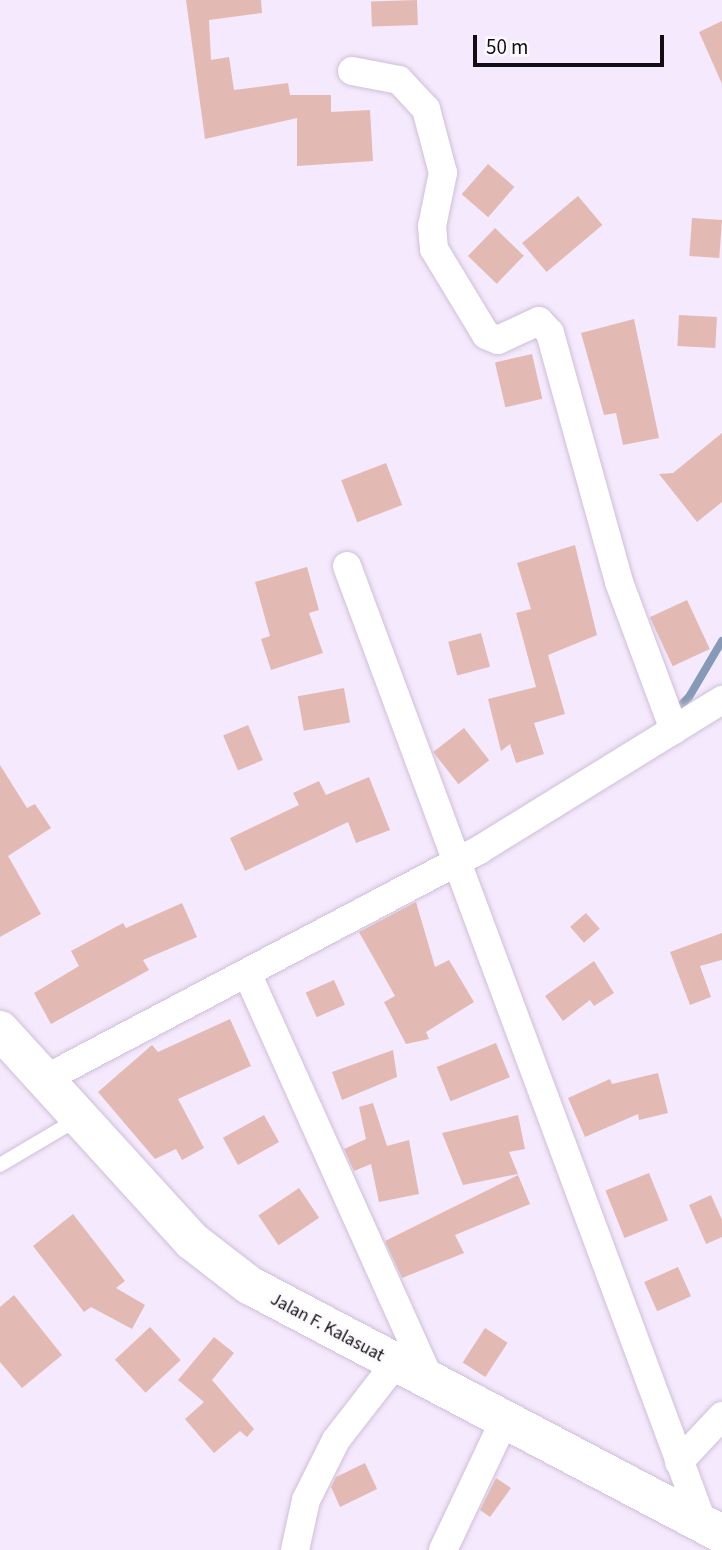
<!DOCTYPE html>
<html>
<head>
<meta charset="utf-8">
<style>
  body { margin:0 }
  #map { position:relative; width:722px; height:1550px; overflow:hidden; background:#f5e9fd; font-family:"Source Sans 3",sans-serif }
  div>[style] { position:absolute }
  .stream>* { height:8px; margin:-4px; padding:0 4px; transform-origin:4px; border-radius:4px; background:#869ab7 }
  .building>* { inset:0; background:#e3bab3; transform-origin:0 0 }
  .roads { filter:drop-shadow(0 0 2px #cebfd7) drop-shadow(0 0 2px #cebfd7) }
  .lane>* { height:14px; margin:-7px; padding:0 7px; transform-origin:7px; border-radius:7px; background:#fff }
  .street>* { height:28px; margin:-14px; padding:0 14px; transform-origin:14px; border-radius:14px; background:#fff }
  .secondary>* { height:38px; margin:-19px; padding:0 19px; transform-origin:19px; border-radius:19px; background:#fff }
  span { translate:-50% -50%; white-space:nowrap; text-align:center; line-height:1.15; -webkit-text-stroke:5px #fdfaff; paint-order:stroke }
  .street-label { font-size:18px; color:#120d15 }
  .scale { position:absolute; left:473px; top:35px; width:191px; height:32px; box-sizing:border-box; border:4px solid #120d15; border-top:0; padding-left:9px; font-size:21px; line-height:24px; white-space:nowrap; color:#120d15; -webkit-text-stroke:5px #fdfaff; paint-order:stroke }
</style>
</head>
<body>
<div id="map">
  <div class="stream">
    <i style="left:674px;top:712px;width:21px;rotate:-45deg"></i>
    <i style="left:689px;top:697px;width:65px;rotate:-59.5deg"></i>
  </div>
  <div class="building">
    <i style="clip-path:polygon(186px 0,261px 0,262px 13px,209px 20px,211px 60px,229px 57px,234px 90px,288px 83px,290px 95px,331px 95px,331px 112px,370px 110px,373px 161px,297px 166px,297px 118px,205px 139px)"></i>
    <i style="left:417px;top:0;width:25px;height:46px;rotate:88deg"></i>
    <i style="clip-path:polygon(722px 21px,722px 84px,699px 32px)"></i>
    <i style="left:488px;top:164px;width:35px;height:40px;rotate:41deg"></i>
    <i style="left:578px;top:196px;width:38px;height:73px;rotate:50deg"></i>
    <i style="left:692px;top:218px;width:30px;height:38px;rotate:4deg"></i>
    <i style="left:495px;top:228px;width:40px;height:39px;rotate:44deg"></i>
    <i style="left:679px;top:315px;width:38px;height:31px;rotate:3deg"></i>
    <i style="clip-path:polygon(634px 319px,659px 438px,623px 445px,616px 413px,604px 415px,581px 333px)"></i>
    <i style="left:532px;top:354px;width:46px;height:38px;rotate:77deg"></i>
    <i style="clip-path:polygon(722px 433px,722px 502px,697px 522px,659px 474px,673px 473px)"></i>
    <i style="left:386px;top:463px;width:45px;height:48px;rotate:69deg"></i>
    <i style="clip-path:polygon(575px 545px,597px 635px,548px 655px,565px 714px,534px 723px,544px 754px,516px 763px,510px 744px,501px 751px,488px 699px,536px 687px,516px 613px,531px 609px,517px 563px)"></i>
    <i style="clip-path:polygon(307px 567px,319px 610px,309px 613px,323px 653px,271px 670px,261px 639px,270px 636px,255px 582px)"></i>
    <i style="left:687px;top:600px;width:54px;height:41px;rotate:65deg"></i>
    <i style="left:481px;top:633px;width:35px;height:34px;rotate:75deg"></i>
    <i style="left:344px;top:688px;width:35px;height:47px;rotate:80deg"></i>
    <i style="left:248px;top:725px;width:38px;height:27px;rotate:67deg"></i>
    <i style="left:464px;top:728px;width:41px;height:39px;rotate:52deg"></i>
    <i style="clip-path:polygon(0 765px,27px 808px,35px 804px,51px 828px,8px 856px,41px 914px,0 937px)"></i>
    <i style="clip-path:polygon(369px 777px,390px 830px,356px 843px,348px 822px,245px 871px,230px 838px,299px 805px,293px 793px,319px 781px,326px 795px)"></i>
    <i style="clip-path:polygon(416px 902px,435px 967px,449px 960px,474px 1002px,426px 1032px,429px 1039px,406px 1044px,384px 1002px,395px 996px,359px 932px)"></i>
    <i style="clip-path:polygon(182px 903px,197px 937px,143px 960px,149px 970px,51px 1024px,34px 993px,79px 966px,71px 951px,123px 923px,126px 928px)"></i>
    <i style="left:586px;top:913px;width:21px;height:21px;rotate:49deg"></i>
    <i style="clip-path:polygon(722px 933px,722px 960px,700px 966px,711px 997px,690px 1005px,670px 952px)"></i>
    <i style="clip-path:polygon(594px 961px,614px 993px,594px 1006px,590px 1000px,563px 1021px,545px 996px)"></i>
    <i style="left:334px;top:980px;width:27px;height:31px;rotate:66deg"></i>
    <i style="clip-path:polygon(230px 1019px,251px 1066px,178px 1099px,204px 1148px,182px 1160px,176px 1149px,155px 1159px,98px 1092px,152px 1045px,158px 1052px)"></i>
    <i style="left:496px;top:1043px;width:37px;height:64px;rotate:68deg"></i>
    <i style="clip-path:polygon(393px 1050px,397px 1077px,342px 1100px,332px 1072px)"></i>
    <i style="clip-path:polygon(658px 1073px,668px 1113px,639px 1120px,638px 1114px,585px 1137px,568px 1098px,610px 1079px,612px 1084px)"></i>
    <i style="clip-path:polygon(373px 1103px,387px 1146px,409px 1140px,419px 1194px,379px 1202px,371px 1164px,354px 1171px,344px 1149px,366px 1139px,359px 1107px)"></i>
    <i style="left:264px;top:1115px;width:31px;height:47px;rotate:61deg"></i>
    <i style="clip-path:polygon(518px 1115px,525px 1149px,509px 1152px,518px 1174px,463px 1185px,442px 1133px)"></i>
    <i style="left:649px;top:1173px;width:51px;height:47px;rotate:68deg"></i>
    <i style="clip-path:polygon(518px 1175px,530px 1204px,455px 1235px,464px 1253px,402px 1278px,385px 1241px)"></i>
    <i style="left:299px;top:1188px;width:36px;height:49px;rotate:56deg"></i>
    <i style="clip-path:polygon(711px 1195px,722px 1220px,722px 1237px,706px 1244px,689px 1205px)"></i>
    <i style="clip-path:polygon(73px 1214px,125px 1281px,116px 1288px,145px 1305px,132px 1329px,91px 1307px,84px 1312px,33px 1246px)"></i>
    <i style="left:678px;top:1267px;width:32px;height:37px;rotate:66deg"></i>
    <i style="clip-path:polygon(14px 1295px,62px 1355px,22px 1388px,0 1362px,0 1307px)"></i>
    <i style="left:150px;top:1327px;width:45px;height:48px;rotate:47deg"></i>
    <i style="left:485px;top:1328px;width:27px;height:41px;rotate:33deg"></i>
    <i style="clip-path:polygon(214px 1337px,234px 1353px,212px 1380px,254px 1429px,247px 1437px,240px 1431px,214px 1453px,185px 1419px,204px 1402px,178px 1380px)"></i>
    <i style="clip-path:polygon(365px 1463px,377px 1489px,340px 1507px,331px 1487px,336px 1477px)"></i>
    <i style="clip-path:polygon(496px 1478px,511px 1488px,490px 1517px,480px 1510px)"></i>
  </div>
  <div class="roads">
    <div class="lane">
      <i style="left:0;top:1165px;width:92px;rotate:-30.7deg"></i>
    </div>
    <div class="street">
      <i style="left:352px;top:71px;width:48px;rotate:10.8deg"></i>
      <i style="left:399px;top:80px;width:40px;rotate:47deg"></i>
      <i style="left:426px;top:109px;width:66px;rotate:75.1deg"></i>
      <i style="left:443px;top:173px;width:54px;rotate:101.7deg"></i>
      <i style="left:432px;top:226px;width:23px;rotate:85deg"></i>
      <i style="left:434px;top:249px;width:100px;rotate:58.8deg"></i>
      <i style="left:486px;top:335px;width:13px;rotate:23deg"></i>
      <i style="left:498px;top:340px;width:45px;rotate:-24.9deg"></i>
      <i style="left:539px;top:321px;width:16px;rotate:47deg"></i>
      <i style="left:550px;top:333px;width:258px;rotate:74.5deg"></i>
      <i style="left:619px;top:582px;width:158px;rotate:69.6deg"></i>
      <i style="left:347px;top:566px;width:1022px;rotate:69.61deg"></i>
      <i style="left:247px;top:973px;width:452px;rotate:65.8deg"></i>
      <i style="left:45px;top:1079px;width:491px;rotate:-27.8deg"></i>
      <i style="left:479px;top:850px;width:286px;rotate:-31.7deg"></i>
      <i style="left:679px;top:1462px;width:63px;rotate:-46.9deg"></i>
      <i style="left:295px;top:1550px;width:51px;rotate:-77.6deg"></i>
      <i style="left:306px;top:1500px;width:67px;rotate:-63.4deg"></i>
      <i style="left:336px;top:1440px;width:96px;rotate:-52.2deg"></i>
      <i style="left:443px;top:1550px;width:140px;rotate:-64.7deg"></i>
    </div>
    <div class="secondary">
      <i style="left:0;top:1030px;width:285px;rotate:47.7deg"></i>
      <i style="left:192px;top:1241px;width:72px;rotate:37.7deg"></i>
      <i style="left:249px;top:1285px;width:535px;rotate:27.76deg"></i>
    </div>
  </div>
  <div class="street-label">
    <span style="left:327px;top:1328px;rotate:28deg">Jalan F. Kalasuat</span>
  </div>
  <div class="scale">50 m</div>
</div>
</body>
</html>
